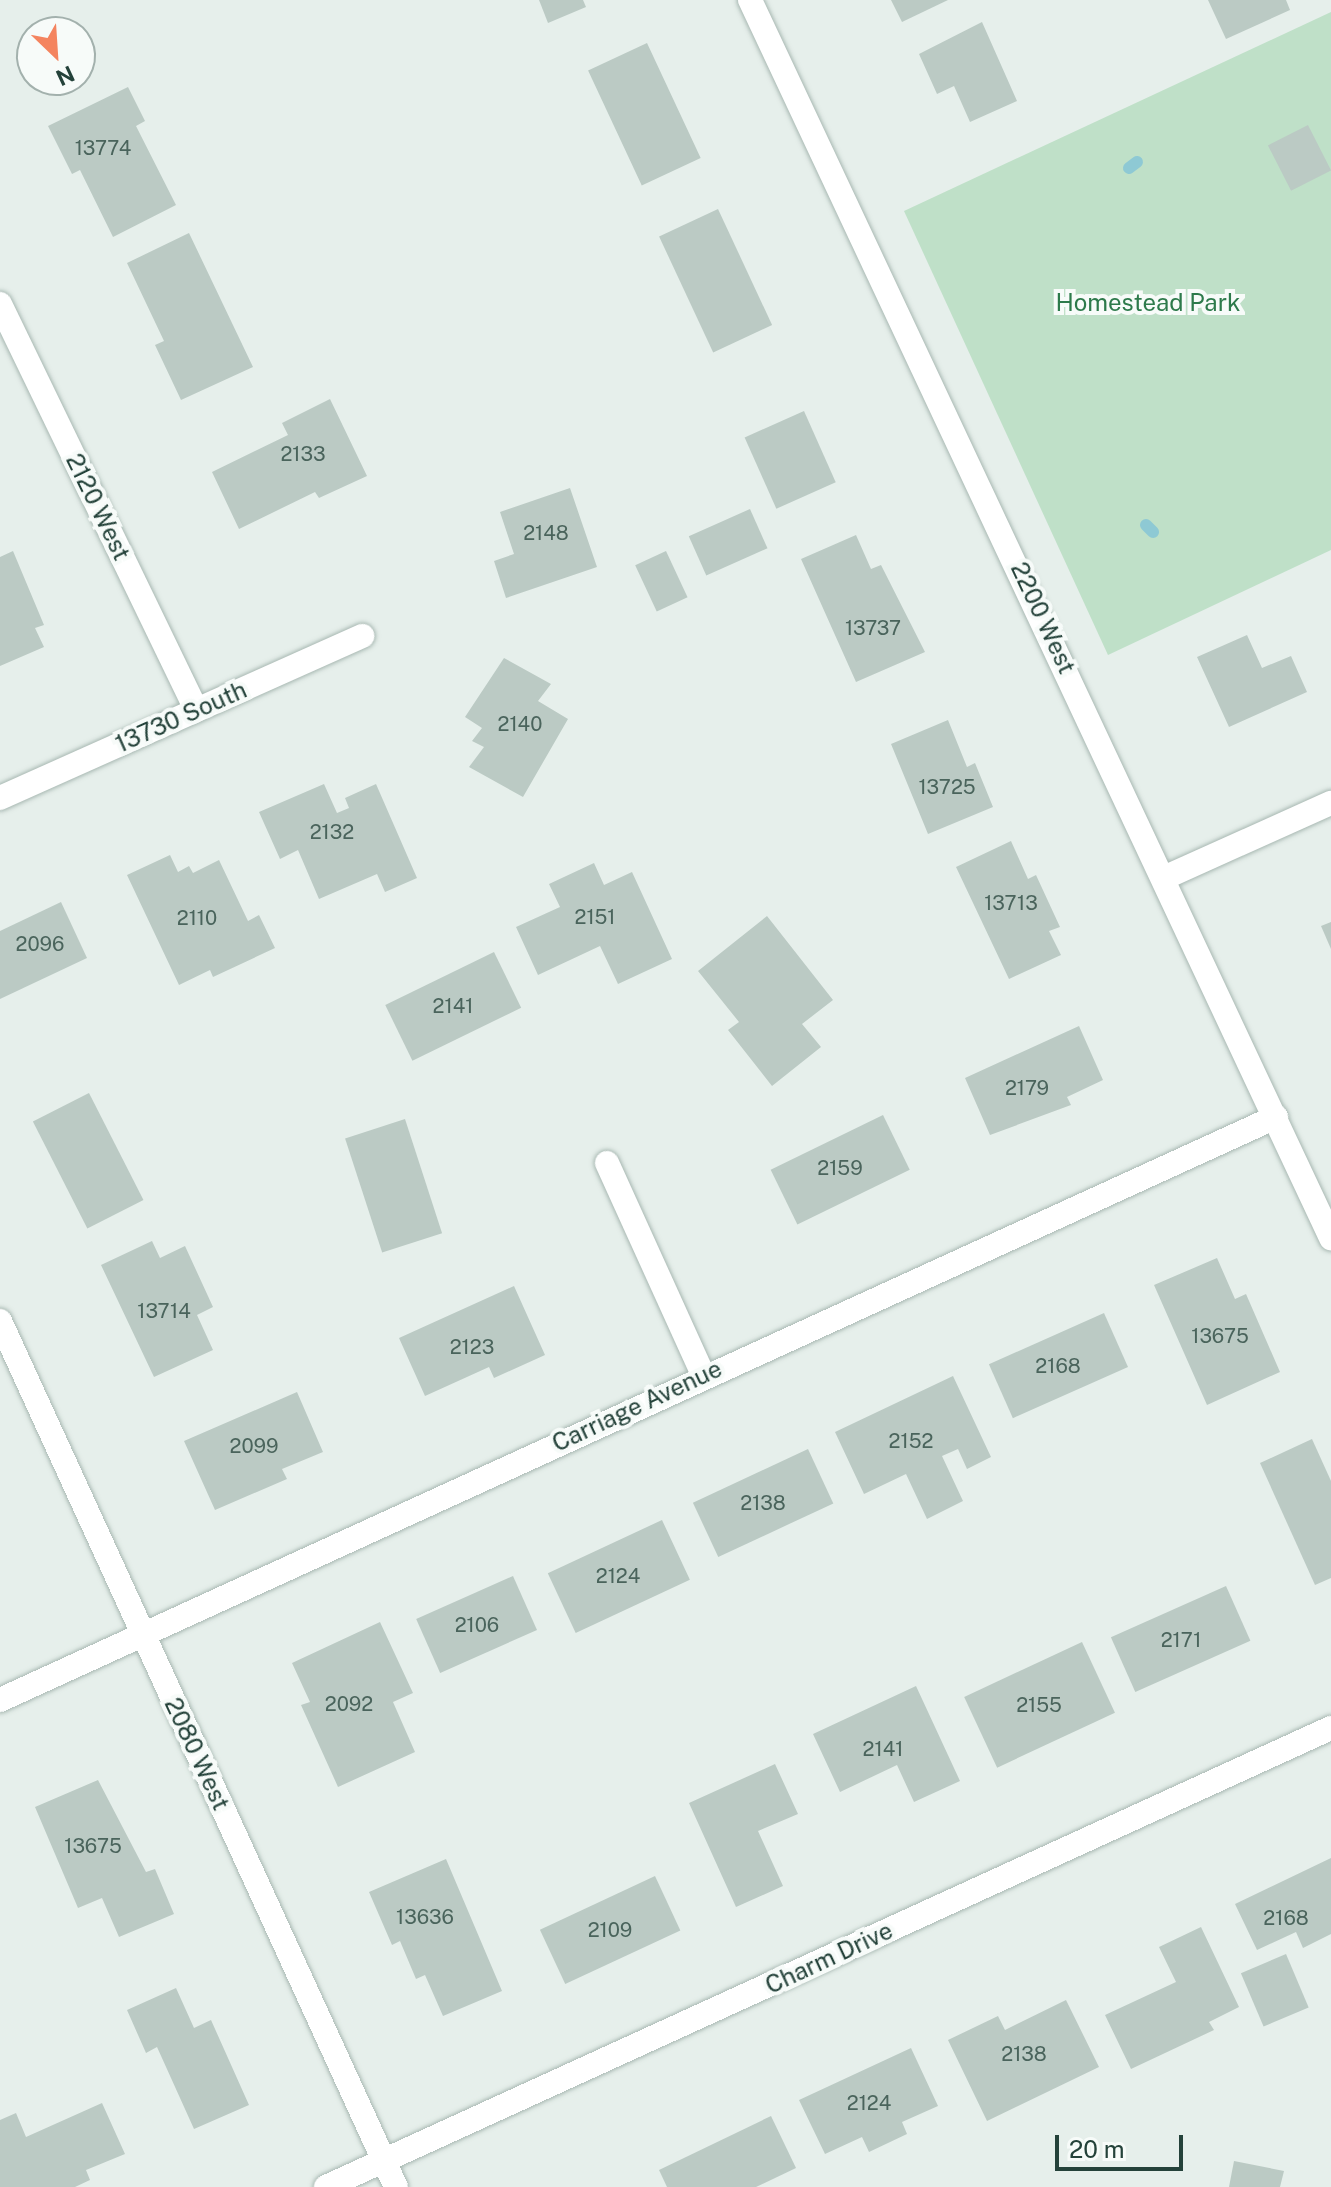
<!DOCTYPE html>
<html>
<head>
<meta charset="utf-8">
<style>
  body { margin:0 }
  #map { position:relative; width:1331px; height:2187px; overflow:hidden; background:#e6efeb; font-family:"Public Sans",sans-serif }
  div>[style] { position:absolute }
  .green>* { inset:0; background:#bfe0c8 }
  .stream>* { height:12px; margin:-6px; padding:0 6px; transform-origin:6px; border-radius:6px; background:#8ec9d4 }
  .building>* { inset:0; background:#bbcac4; transform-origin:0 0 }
  .roads { filter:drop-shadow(0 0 2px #a8b8b2) drop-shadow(0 0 2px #a8b8b2) }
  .minor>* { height:24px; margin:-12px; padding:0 12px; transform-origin:12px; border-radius:12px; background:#fff }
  span { translate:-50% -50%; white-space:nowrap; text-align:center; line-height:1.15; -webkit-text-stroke:8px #f7fbf9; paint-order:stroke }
  .number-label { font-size:20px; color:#4a645c }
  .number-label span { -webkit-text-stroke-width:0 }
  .park-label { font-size:24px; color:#2d7a4b }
  .street-label { font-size:24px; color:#24423a }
  .north { position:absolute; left:16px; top:16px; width:80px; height:80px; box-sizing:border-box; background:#f7fbf9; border:2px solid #a3b1ad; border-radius:50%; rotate:155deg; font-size:22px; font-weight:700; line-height:32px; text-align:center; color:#24423a }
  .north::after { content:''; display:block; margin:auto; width:28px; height:36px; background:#f4845f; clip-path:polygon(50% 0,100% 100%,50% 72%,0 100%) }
  .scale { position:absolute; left:1055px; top:2135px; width:128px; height:36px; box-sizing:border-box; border:4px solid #24423a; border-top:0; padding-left:10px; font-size:24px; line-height:28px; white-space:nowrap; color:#24423a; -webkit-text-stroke:6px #f7fbf9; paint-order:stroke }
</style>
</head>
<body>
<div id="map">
  <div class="green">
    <i style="clip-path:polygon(1331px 12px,1331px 550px,1108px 655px,904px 211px)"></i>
  </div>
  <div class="stream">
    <i style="left:1129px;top:168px;width:10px;rotate:-37deg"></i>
    <i style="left:1146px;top:525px;width:10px;rotate:45deg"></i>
  </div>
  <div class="building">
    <i style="clip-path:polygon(539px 0,583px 0,586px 7px,548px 23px)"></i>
    <i style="clip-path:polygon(891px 0,948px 0,902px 22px)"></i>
    <i style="clip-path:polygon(1208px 0,1286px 0,1290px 10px,1226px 39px)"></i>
    <i style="clip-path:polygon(982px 22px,1017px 101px,970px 122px,954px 86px,937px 94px,919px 54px)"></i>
    <i style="left:647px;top:43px;width:127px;height:65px;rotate:65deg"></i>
    <i style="clip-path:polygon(128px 87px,145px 121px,136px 126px,176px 205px,113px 237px,80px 170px,72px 174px,48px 126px)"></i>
    <i style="left:1308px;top:125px;width:51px;height:45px;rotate:63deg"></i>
    <i style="left:718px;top:209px;width:128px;height:65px;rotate:65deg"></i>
    <i style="clip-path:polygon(189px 233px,253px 367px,181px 400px,155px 345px,164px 341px,127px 263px)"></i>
    <i style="clip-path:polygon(330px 399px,367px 476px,319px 498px,315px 492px,239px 529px,212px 472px,288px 435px,282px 423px)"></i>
    <i style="left:804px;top:411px;width:78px;height:65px;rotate:66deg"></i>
    <i style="clip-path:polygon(570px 488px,597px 567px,506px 598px,494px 561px,514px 554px,500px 512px)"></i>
    <i style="left:750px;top:509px;width:43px;height:67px;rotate:66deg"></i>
    <i style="clip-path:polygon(856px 535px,871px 569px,881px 565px,925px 652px,856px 682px,801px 559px)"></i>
    <i style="clip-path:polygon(13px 551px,44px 625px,35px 628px,44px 647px,0 666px,0 557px)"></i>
    <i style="left:666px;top:551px;width:51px;height:34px;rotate:65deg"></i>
    <i style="clip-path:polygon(1247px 635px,1262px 668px,1291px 656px,1307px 692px,1229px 727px,1197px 657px)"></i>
    <i style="clip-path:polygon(504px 658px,551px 684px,538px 701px,568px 719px,523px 797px,469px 767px,484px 747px,472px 741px,482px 728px,465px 717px)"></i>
    <i style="clip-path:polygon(948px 720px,967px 767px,975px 763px,993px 807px,928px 834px,891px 744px)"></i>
    <i style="clip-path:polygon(324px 784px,337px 813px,349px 808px,345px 798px,376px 784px,417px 878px,385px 892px,377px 874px,319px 899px,298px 850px,280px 859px,259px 812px)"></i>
    <i style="clip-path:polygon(1011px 841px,1028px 879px,1036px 875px,1060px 927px,1049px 931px,1061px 955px,1009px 979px,956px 867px)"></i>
    <i style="clip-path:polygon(170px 855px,178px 872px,189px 866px,193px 873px,219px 860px,248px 921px,259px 915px,275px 948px,213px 977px,210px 970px,179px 985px,127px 875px)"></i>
    <i style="clip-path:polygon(594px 863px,604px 885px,632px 872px,672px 959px,618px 984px,600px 946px,538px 975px,516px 927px,560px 907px,549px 884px)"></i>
    <i style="clip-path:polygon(61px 902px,87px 958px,0 999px,0 931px)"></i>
    <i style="clip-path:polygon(767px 916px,833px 1000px,802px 1024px,821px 1047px,772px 1086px,728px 1030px,739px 1022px,698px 971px)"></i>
    <i style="clip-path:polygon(1331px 922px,1331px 949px,1321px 926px)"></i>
    <i style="left:494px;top:952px;width:62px;height:121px;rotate:64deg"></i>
    <i style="clip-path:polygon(1079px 1026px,1103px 1080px,1067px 1097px,1071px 1105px,990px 1135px,965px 1078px)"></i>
    <i style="left:89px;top:1093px;width:120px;height:63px;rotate:63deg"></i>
    <i style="left:883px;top:1115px;width:61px;height:125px;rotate:64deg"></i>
    <i style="left:405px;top:1119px;width:120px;height:63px;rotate:72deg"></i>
    <i style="clip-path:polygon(152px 1241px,160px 1258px,185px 1246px,213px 1307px,197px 1315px,213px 1350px,154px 1377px,101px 1265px)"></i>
    <i style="clip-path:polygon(1217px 1258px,1235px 1299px,1246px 1294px,1280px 1372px,1207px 1405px,1154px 1285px)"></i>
    <i style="clip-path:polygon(514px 1286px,545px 1355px,494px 1378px,489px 1367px,425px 1396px,399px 1338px)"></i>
    <i style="left:1104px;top:1313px;width:59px;height:126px;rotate:66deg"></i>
    <i style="clip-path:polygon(953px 1376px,991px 1457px,967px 1469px,958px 1449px,942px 1456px,963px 1501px,927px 1519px,906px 1474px,864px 1494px,835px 1432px)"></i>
    <i style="clip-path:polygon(297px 1392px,323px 1452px,282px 1469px,287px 1479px,215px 1510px,184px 1441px)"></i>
    <i style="clip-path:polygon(1312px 1439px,1331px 1481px,1331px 1578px,1315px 1585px,1260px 1463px)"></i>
    <i style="left:808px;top:1449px;width:60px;height:127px;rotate:65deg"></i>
    <i style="left:662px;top:1520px;width:66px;height:126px;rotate:65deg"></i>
    <i style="left:513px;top:1576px;width:59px;height:106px;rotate:66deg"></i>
    <i style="left:1226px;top:1586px;width:60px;height:126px;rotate:66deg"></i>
    <i style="clip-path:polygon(380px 1622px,413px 1693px,393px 1702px,415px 1752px,338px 1787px,301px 1705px,310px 1702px,292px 1663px)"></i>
    <i style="left:1082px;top:1642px;width:78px;height:130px;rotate:65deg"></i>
    <i style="clip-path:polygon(916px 1686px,960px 1781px,914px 1802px,897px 1765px,840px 1792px,813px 1734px)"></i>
    <i style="clip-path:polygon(775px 1764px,798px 1814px,758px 1831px,783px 1886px,736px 1907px,689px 1803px)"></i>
    <i style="clip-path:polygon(98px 1780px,146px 1872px,155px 1869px,174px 1914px,119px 1937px,102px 1898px,78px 1908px,35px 1807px)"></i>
    <i style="clip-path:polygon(1331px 1858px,1331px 1934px,1303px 1948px,1296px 1932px,1257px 1950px,1235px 1904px)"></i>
    <i style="clip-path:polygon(446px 1859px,502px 1991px,443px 2016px,425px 1975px,416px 1979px,400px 1941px,392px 1945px,369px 1892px)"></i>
    <i style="left:655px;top:1876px;width:60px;height:127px;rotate:65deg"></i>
    <i style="clip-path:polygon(1201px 1927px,1239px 2007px,1209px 2022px,1214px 2030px,1131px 2069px,1105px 2015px,1176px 1982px,1159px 1947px)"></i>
    <i style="left:1286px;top:1954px;width:58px;height:49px;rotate:67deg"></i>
    <i style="clip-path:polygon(176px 1988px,194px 2028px,211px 2020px,249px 2105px,194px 2129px,157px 2047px,146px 2053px,127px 2010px)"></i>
    <i style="clip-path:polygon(1066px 2000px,1099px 2067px,987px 2121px,948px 2040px,998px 2016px,1005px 2030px)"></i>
    <i style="clip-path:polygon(911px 2048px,938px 2106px,902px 2122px,907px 2134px,869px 2152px,862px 2137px,825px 2154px,799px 2100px)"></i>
    <i style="clip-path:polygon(102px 2103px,125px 2154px,86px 2170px,90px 2180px,75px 2187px,0 2187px,0 2120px,16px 2113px,26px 2137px)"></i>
    <i style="clip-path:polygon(771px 2116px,796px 2168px,756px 2187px,667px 2187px,659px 2170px)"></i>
    <i style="clip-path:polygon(1234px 2161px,1284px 2171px,1280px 2187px,1229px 2187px)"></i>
  </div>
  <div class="roads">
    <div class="minor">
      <i style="left:750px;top:0;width:1368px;rotate:64.86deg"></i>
      <i style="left:0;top:304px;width:451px;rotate:64.2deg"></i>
      <i style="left:0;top:798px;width:397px;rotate:-24.1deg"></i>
      <i style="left:1166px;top:877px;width:181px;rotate:-24.2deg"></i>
      <i style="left:607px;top:1163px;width:233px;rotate:65.6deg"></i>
      <i style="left:0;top:1321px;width:952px;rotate:65.43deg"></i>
      <i style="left:0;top:1700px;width:1403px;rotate:-24.56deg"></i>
      <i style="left:326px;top:2187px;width:1105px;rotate:-24.55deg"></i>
    </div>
  </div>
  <div class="number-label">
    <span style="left:103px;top:148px">13774</span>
    <span style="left:303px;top:454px">2133</span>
    <span style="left:546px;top:533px">2148</span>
    <span style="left:873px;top:628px">13737</span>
    <span style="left:520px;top:724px">2140</span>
    <span style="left:947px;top:787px">13725</span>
    <span style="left:332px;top:832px">2132</span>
    <span style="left:1011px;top:903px">13713</span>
    <span style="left:595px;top:917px">2151</span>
    <span style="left:197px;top:918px">2110</span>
    <span style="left:40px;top:944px">2096</span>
    <span style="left:453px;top:1006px">2141</span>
    <span style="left:1027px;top:1088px">2179</span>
    <span style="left:840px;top:1168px">2159</span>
    <span style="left:164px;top:1311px">13714</span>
    <span style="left:1220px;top:1336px">13675</span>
    <span style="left:472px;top:1347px">2123</span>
    <span style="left:1058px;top:1366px">2168</span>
    <span style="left:911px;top:1441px">2152</span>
    <span style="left:254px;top:1446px">2099</span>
    <span style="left:763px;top:1503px">2138</span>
    <span style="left:618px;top:1576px">2124</span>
    <span style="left:477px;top:1625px">2106</span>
    <span style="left:1181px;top:1640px">2171</span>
    <span style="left:349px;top:1704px">2092</span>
    <span style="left:1039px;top:1705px">2155</span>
    <span style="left:883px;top:1749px">2141</span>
    <span style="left:93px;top:1846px">13675</span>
    <span style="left:425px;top:1917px">13636</span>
    <span style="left:1286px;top:1918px">2168</span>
    <span style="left:610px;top:1930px">2109</span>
    <span style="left:1024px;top:2054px">2138</span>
    <span style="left:869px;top:2103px">2124</span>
  </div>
  <div class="park-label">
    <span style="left:1148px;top:303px">Homestead Park</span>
  </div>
  <div class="street-label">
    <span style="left:98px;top:507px;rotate:64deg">2120 West</span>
    <span style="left:1043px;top:618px;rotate:65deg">2200 West</span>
    <span style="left:181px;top:717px;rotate:-24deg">13730 South</span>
    <span style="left:637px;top:1406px;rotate:-25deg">Carriage Avenue</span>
    <span style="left:197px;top:1754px;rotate:65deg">2080 West</span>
    <span style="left:829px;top:1958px;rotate:-25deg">Charm Drive</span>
  </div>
  <div class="north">N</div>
  <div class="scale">20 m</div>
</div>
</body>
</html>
